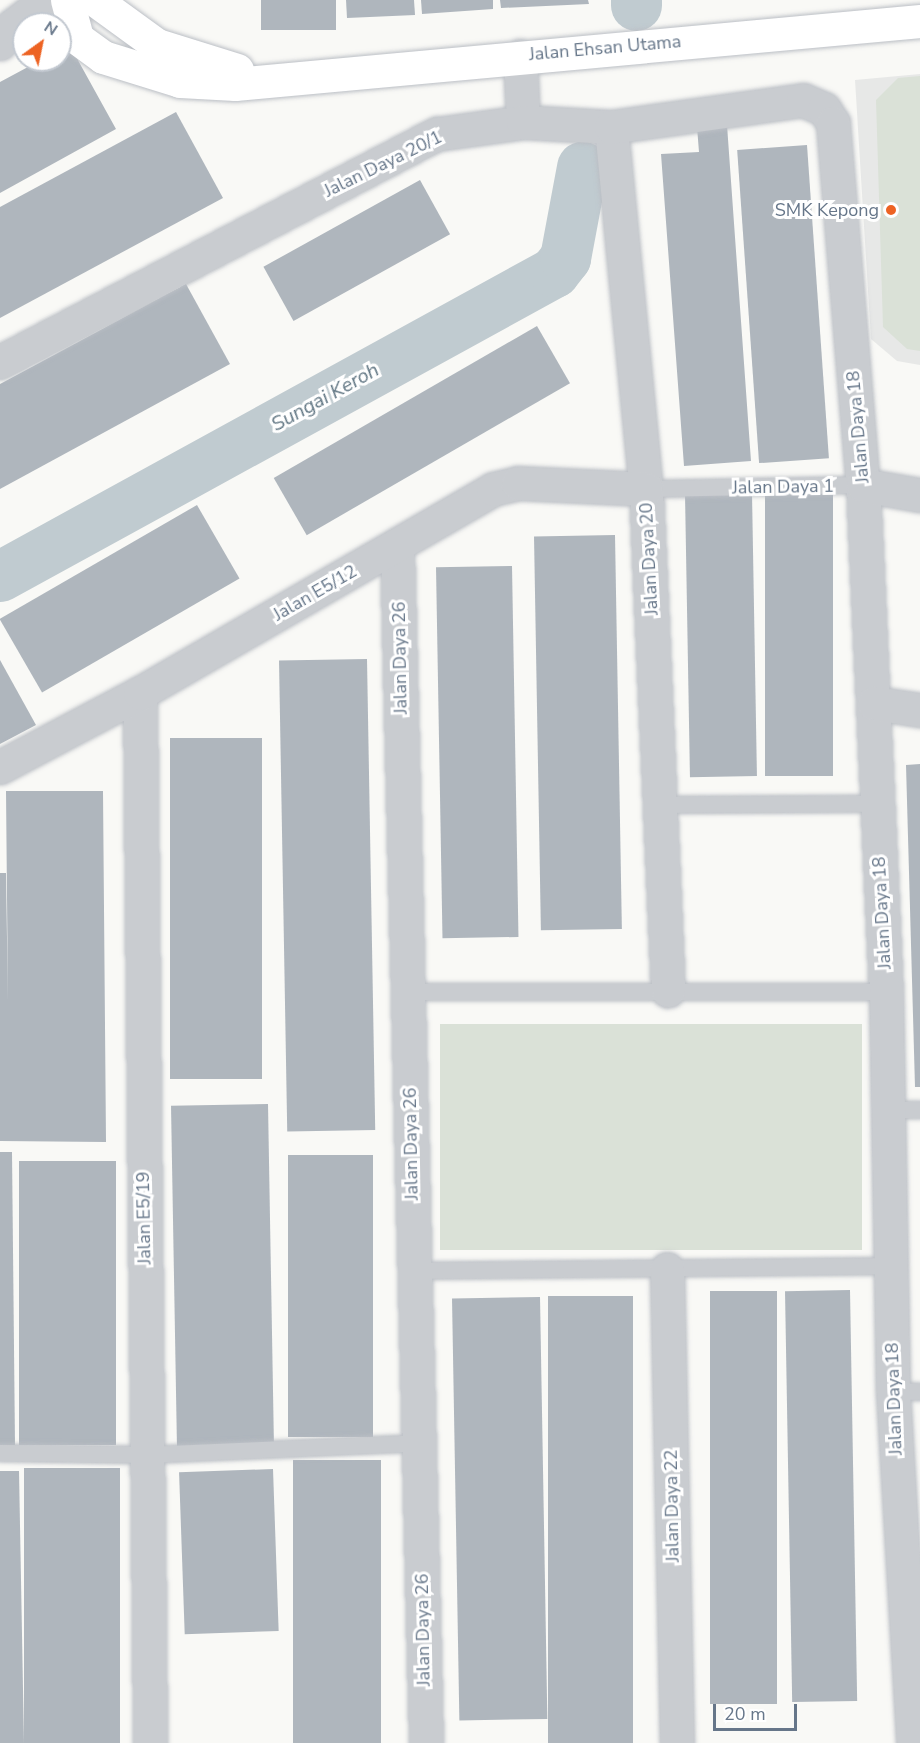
<!DOCTYPE html>
<html>
<head>
<meta charset="utf-8">
<style>
  body { margin:0 }
  #map { position:relative; width:920px; height:1743px; overflow:hidden; background:#f9f9f6; font-family:"Nunito Sans",sans-serif }
  div>[style] { position:absolute }
  .built>* { inset:0; background:#e7e8e7 }
  .green>* { inset:0; background:#dae1d7; transform-origin:0 0 }
  .river>* { height:51px; margin:-25.5px; padding:0 25.5px; transform-origin:25.5px; border-radius:25.5px; background:#c0cbd0 }
  .building>* { inset:0; background:#afb6bd; transform-origin:0 0 }
  .roads { filter:drop-shadow(0 0 2px #bbbfc5) drop-shadow(0 0 2px #bbbfc5) }
  .lane>* { height:16px; margin:-8px; padding:0 8px; transform-origin:8px; border-radius:8px; background:#c9ccd0 }
  .street>* { height:33px; margin:-16.5px; padding:0 16.5px; transform-origin:16.5px; border-radius:16.5px; background:#c9ccd0 }
  .secondary>* { height:33px; margin:-16.5px; padding:0 16.5px; transform-origin:16.5px; border-radius:16.5px; background:#fff }
  .dots>* { width:16px; height:16px; translate:-50% -50%; box-sizing:border-box; border:3px solid #fff; border-radius:50% }
  span { translate:-50% -50%; white-space:nowrap; text-align:center; line-height:1.15; -webkit-text-stroke:6px #fff; paint-order:stroke }
  .street-label { font-size:18px; color:#667689 }
  .poi-label { font-size:18px; color:#667689 }
  .right { translate:-100% -50%; text-align:right }
  .water-label { font-size:20px; color:#627784; font-style:italic }
  .north { position:absolute; left:12px; top:12px; width:60px; height:60px; box-sizing:border-box; background:#fff; border:2px solid #c2c8d0; border-radius:50%; rotate:33deg; font-size:16px; font-weight:700; line-height:24px; text-align:center; color:#667689 }
  .north::after { content:''; display:block; margin:auto; width:21px; height:27px; background:#ed6323; clip-path:polygon(50% 0,100% 100%,50% 72%,0 100%) }
  .scale { position:absolute; left:713px; top:1704px; width:84px; height:27px; box-sizing:border-box; border:3px solid #667689; border-top:0; padding-left:8px; font-size:18px; line-height:21px; white-space:nowrap; color:#667689; -webkit-text-stroke:4px #fff; paint-order:stroke }
</style>
</head>
<body>
<div id="map">
  <div class="built">
    <i style="clip-path:polygon(920px 74px,920px 365px,897px 361px,871px 339px,855px 80px)"></i>
  </div>
  <div class="green">
    <i style="clip-path:polygon(920px 76px,920px 351px,907px 349px,883px 327px,876px 100px,898px 78px)"></i>
    <i style="left:440px;top:1024px;width:422px;height:226px"></i>
  </div>
  <div class="river">
    <i style="left:636px;top:0;width:5px;rotate:90deg"></i>
    <i style="left:0;top:576px;width:632px;rotate:-28.76deg"></i>
    <i style="left:554px;top:272px;width:18px;rotate:-52deg"></i>
    <i style="left:565px;top:258px;width:93px;rotate:-79.4deg"></i>
  </div>
  <div class="building">
    <i style="left:261px;top:0;width:75px;height:30px"></i>
    <i style="clip-path:polygon(346px 0,414px 0,415px 15px,347px 18px)"></i>
    <i style="clip-path:polygon(421px 0,493px 0,493px 9px,422px 14px)"></i>
    <i style="clip-path:polygon(500px 0,588px 0,589px 4px,501px 8px)"></i>
    <i style="clip-path:polygon(69px 44px,116px 129px,0 193px,0 82px,41px 60px,60px 60px,60px 49px)"></i>
    <i style="clip-path:polygon(176px 112px,223px 198px,0 318px,0 207px)"></i>
    <i style="clip-path:polygon(727px 125px,751px 461px,684px 466px,661px 154px,699px 152px,697px 127px)"></i>
    <i style="left:807px;top:145px;width:314px;height:70px;rotate:86deg"></i>
    <i style="left:420px;top:180px;width:62px;height:179px;rotate:61deg"></i>
    <i style="clip-path:polygon(186px 284px,230px 364px,0 489px,0 384px)"></i>
    <i style="left:537px;top:326px;width:66px;height:304px;rotate:60deg"></i>
    <i style="left:765px;top:490px;width:68px;height:286px"></i>
    <i style="left:752px;top:493px;width:283px;height:67px;rotate:89deg"></i>
    <i style="left:197px;top:505px;width:85px;height:228px;rotate:60deg"></i>
    <i style="left:615px;top:535px;width:394px;height:81px;rotate:89deg"></i>
    <i style="left:512px;top:566px;width:371px;height:76px;rotate:89deg"></i>
    <i style="left:367px;top:659px;width:471px;height:88px;rotate:89deg"></i>
    <i style="clip-path:polygon(0 660px,36px 725px,0 744px)"></i>
    <i style="left:170px;top:738px;width:92px;height:341px"></i>
    <i style="clip-path:polygon(920px 764px,920px 1087px,915px 1087px,906px 765px)"></i>
    <i style="clip-path:polygon(6px 791px,103px 791px,106px 1142px,0 1141px,0 873px,6px 873px,8px 1003px)"></i>
    <i style="left:268px;top:1104px;width:341px;height:97px;rotate:89deg"></i>
    <i style="clip-path:polygon(0 1152px,12px 1152px,15px 1445px,0 1446px)"></i>
    <i style="left:288px;top:1155px;width:85px;height:282px"></i>
    <i style="left:19px;top:1161px;width:97px;height:284px"></i>
    <i style="left:850px;top:1290px;width:411px;height:65px;rotate:89deg"></i>
    <i style="left:710px;top:1291px;width:67px;height:413px"></i>
    <i style="left:548px;top:1296px;width:85px;height:447px"></i>
    <i style="left:540px;top:1297px;width:422px;height:88px;rotate:89deg"></i>
    <i style="left:293px;top:1460px;width:88px;height:283px"></i>
    <i style="left:24px;top:1468px;width:96px;height:275px"></i>
    <i style="left:273px;top:1469px;width:162px;height:94px;rotate:88deg"></i>
    <i style="clip-path:polygon(0 1471px,19px 1471px,24px 1743px,0 1743px)"></i>
  </div>
  <div class="roads">
    <div class="lane">
      <i style="left:646px;top:489px;width:217px;rotate:-1.1deg"></i>
      <i style="left:662px;top:805px;width:215px;rotate:-0.3deg"></i>
      <i style="left:408px;top:992px;width:478px"></i>
      <i style="left:888px;top:1110px;width:32px"></i>
      <i style="left:415px;top:1271px;width:476px;rotate:-0.6deg"></i>
      <i style="left:893px;top:1391px;width:27px;rotate:2deg"></i>
      <i style="left:0;top:1453px;width:147px;rotate:0.8deg"></i>
      <i style="left:147px;top:1455px;width:272px;rotate:-2.5deg"></i>
    </div>
    <div class="street">
      <i style="left:0;top:43px;width:21px;rotate:-55deg"></i>
      <i style="left:12px;top:26px;width:43px;rotate:-37.4deg"></i>
      <i style="left:520px;top:56px;width:66px;rotate:87.4deg"></i>
      <i style="left:611px;top:127px;width:364px;rotate:84.5deg"></i>
      <i style="left:646px;top:489px;width:502px;rotate:87.49deg"></i>
      <i style="left:0;top:362px;width:493px;rotate:-27.6deg"></i>
      <i style="left:437px;top:134px;width:87px;rotate:-7.9deg"></i>
      <i style="left:523px;top:122px;width:88px;rotate:3.3deg"></i>
      <i style="left:611px;top:127px;width:194px;rotate:-8deg"></i>
      <i style="left:803px;top:100px;width:23px;rotate:23deg"></i>
      <i style="left:824px;top:109px;width:17px;rotate:57deg"></i>
      <i style="left:833px;top:123px;width:363px;rotate:85.3deg"></i>
      <i style="left:863px;top:485px;width:508px;rotate:87.4deg"></i>
      <i style="left:886px;top:992px;width:399px;rotate:89deg"></i>
      <i style="left:893px;top:1391px;width:353px;rotate:86.7deg"></i>
      <i style="left:863px;top:485px;width:58px;rotate:10deg"></i>
      <i style="left:397px;top:545px;width:1198px;rotate:88.61deg"></i>
      <i style="left:140px;top:693px;width:1050px;rotate:89.45deg"></i>
      <i style="left:874px;top:703px;width:47px;rotate:8.7deg"></i>
      <i style="left:0;top:767px;width:158px;rotate:-27.9deg"></i>
      <i style="left:140px;top:693px;width:408px;rotate:-30deg"></i>
      <i style="left:493px;top:489px;width:26px;rotate:-13deg"></i>
      <i style="left:518px;top:483px;width:128px;rotate:2.7deg"></i>
      <i style="left:667px;top:1269px;width:474px;rotate:88.8deg"></i>
    </div>
    <div class="secondary">
      <i style="left:67px;top:0;width:39px;rotate:75deg"></i>
      <i style="left:77px;top:38px;width:32px;rotate:36deg"></i>
      <i style="left:103px;top:57px;width:81px;rotate:17.3deg"></i>
      <i style="left:180px;top:81px;width:55px;rotate:3.1deg"></i>
      <i style="left:235px;top:84px;width:688px;rotate:-5.25deg"></i>
      <i style="left:95px;top:0;width:77px;rotate:36deg"></i>
      <i style="left:157px;top:45px;width:84px;rotate:17.4deg"></i>
    </div>
  </div>
  <div class="dots">
    <i style="left:891px;top:210px;background:#ed6323"></i>
  </div>
  <div class="street-label">
    <span style="left:605px;top:48px;rotate:-5deg">Jalan Ehsan Utama</span>
    <span style="left:383px;top:164px;rotate:-26deg">Jalan Daya 20/1</span>
    <span style="left:858px;top:427px;rotate:-95deg">Jalan Daya 18</span>
    <span style="left:783px;top:487px;rotate:-1deg">Jalan Daya 1</span>
    <span style="left:649px;top:559px;rotate:-93deg">Jalan Daya 20</span>
    <span style="left:315px;top:593px;rotate:-30deg">Jalan E5/12</span>
    <span style="left:400px;top:658px;rotate:-91deg">Jalan Daya 26</span>
    <span style="left:882px;top:913px;rotate:-93deg">Jalan Daya 18</span>
    <span style="left:411px;top:1144px;rotate:-91deg">Jalan Daya 26</span>
    <span style="left:144px;top:1218px;rotate:-91deg">Jalan E5/19</span>
    <span style="left:894px;top:1399px;rotate:-92deg">Jalan Daya 18</span>
    <span style="left:672px;top:1506px;rotate:-91deg">Jalan Daya 22</span>
    <span style="left:423px;top:1630px;rotate:-91deg">Jalan Daya 26</span>
  </div>
  <div class="poi-label">
    <span class="right" style="left:879px;top:210px">SMK Kepong</span>
  </div>
  <div class="water-label">
    <span style="left:325px;top:397px;rotate:-29deg">Sungai Keroh</span>
  </div>
  <div class="north">N</div>
  <div class="scale">20 m</div>
</div>
</body>
</html>
